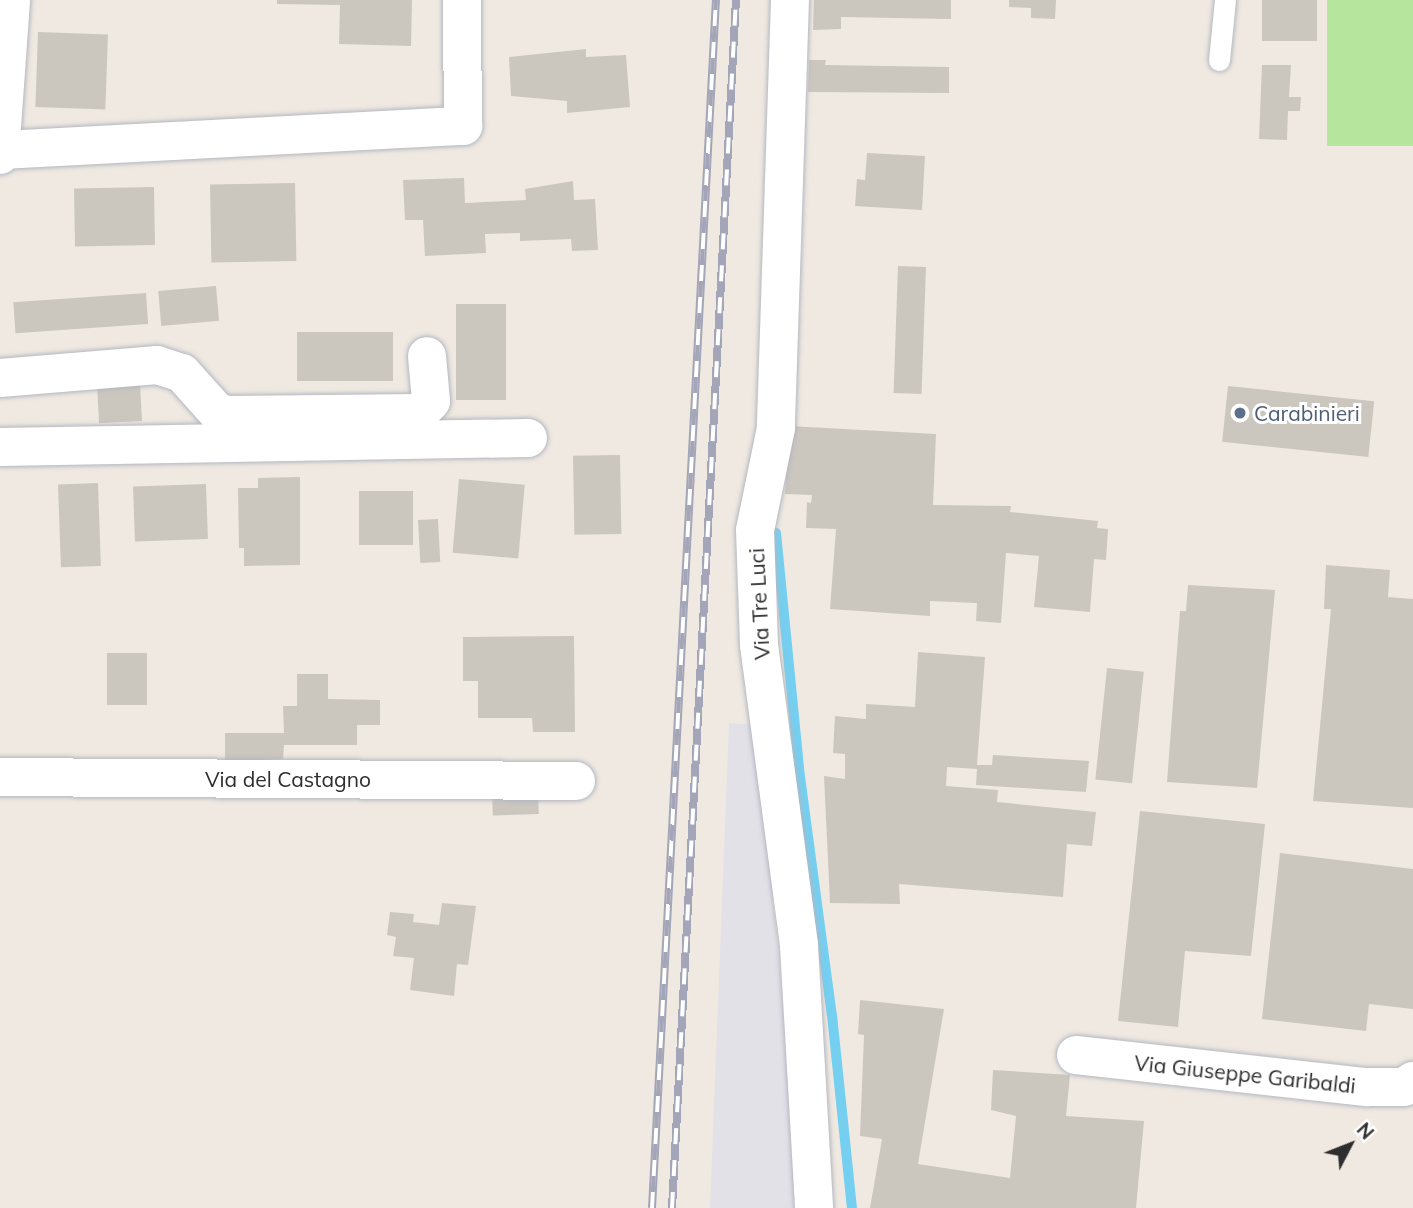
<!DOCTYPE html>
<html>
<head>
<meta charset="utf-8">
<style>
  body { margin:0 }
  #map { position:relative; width:1413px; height:1208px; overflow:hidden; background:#efe9e1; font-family:Mulish,sans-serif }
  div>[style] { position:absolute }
  .industrial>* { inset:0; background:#e3e1e8 }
  .green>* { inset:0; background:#b6e59e; transform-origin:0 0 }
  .stream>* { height:10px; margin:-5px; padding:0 5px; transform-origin:5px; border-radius:5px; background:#75cff0 }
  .building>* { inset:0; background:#cbc7bf; transform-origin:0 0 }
  .roads { filter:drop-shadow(0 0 2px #b4b7c1) drop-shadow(0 0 2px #b4b7c1) }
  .lane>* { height:21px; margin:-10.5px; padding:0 10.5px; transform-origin:10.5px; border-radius:10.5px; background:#fff }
  .street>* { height:38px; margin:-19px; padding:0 19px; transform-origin:19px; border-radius:19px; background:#fff }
  .rail>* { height:8px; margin-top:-4px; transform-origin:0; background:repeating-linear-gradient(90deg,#fff 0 16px,#a3a6b8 0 32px); box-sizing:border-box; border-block:2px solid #a3a6b8 }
  .dots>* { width:19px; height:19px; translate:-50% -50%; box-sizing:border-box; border:4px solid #fff; border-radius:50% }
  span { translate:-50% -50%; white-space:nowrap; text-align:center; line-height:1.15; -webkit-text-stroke:6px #fff; paint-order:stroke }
  .service-label { font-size:21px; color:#4e5e75 }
  .left { translate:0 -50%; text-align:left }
  .street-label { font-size:21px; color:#2e2e2e }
  .north { position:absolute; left:1315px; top:1110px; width:70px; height:70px; -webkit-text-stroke:5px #fff; paint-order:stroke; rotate:48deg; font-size:19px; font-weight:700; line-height:28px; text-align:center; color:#2e2e2e }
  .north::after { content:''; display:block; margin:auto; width:24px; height:32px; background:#2e2e2e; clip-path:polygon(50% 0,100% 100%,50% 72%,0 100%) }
</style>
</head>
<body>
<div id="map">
  <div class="industrial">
    <i style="clip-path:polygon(729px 723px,756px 725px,791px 1090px,794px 1208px,710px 1208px)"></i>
  </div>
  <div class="green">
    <i style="left:1327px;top:0;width:86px;height:146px"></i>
  </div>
  <div class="stream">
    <i style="left:776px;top:533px;width:237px;rotate:84.4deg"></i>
    <i style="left:799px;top:769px;width:248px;rotate:82.4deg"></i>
    <i style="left:832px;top:1015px;width:194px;rotate:84.1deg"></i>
  </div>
  <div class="building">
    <i style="clip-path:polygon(277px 0,412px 0,411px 46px,339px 44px,340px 5px,277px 4px)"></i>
    <i style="clip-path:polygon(814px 0,951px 0,951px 19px,841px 17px,841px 29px,813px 30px)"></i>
    <i style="clip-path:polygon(1009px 0,1056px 0,1055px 19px,1031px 18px,1031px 8px,1009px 7px)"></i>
    <i style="left:1262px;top:0;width:55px;height:41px"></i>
    <i style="left:38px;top:32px;width:70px;height:75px;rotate:2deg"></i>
    <i style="clip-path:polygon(586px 49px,586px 57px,626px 55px,630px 107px,567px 113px,567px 101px,511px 96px,509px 57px)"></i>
    <i style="clip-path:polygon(809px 60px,826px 60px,825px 65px,949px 67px,949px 93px,808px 92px)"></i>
    <i style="clip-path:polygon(1262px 65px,1291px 65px,1289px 97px,1301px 97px,1300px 111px,1288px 111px,1287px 140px,1259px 139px)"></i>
    <i style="clip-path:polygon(867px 153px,925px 156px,922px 210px,855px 206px,857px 179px,865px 180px)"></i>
    <i style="clip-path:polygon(464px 178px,465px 203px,526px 200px,525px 189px,573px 181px,574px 200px,595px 199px,598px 250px,572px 251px,571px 239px,520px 241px,520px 233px,485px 234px,486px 253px,425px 256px,423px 220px,405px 220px,403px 180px)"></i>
    <i style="left:295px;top:183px;width:78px;height:85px;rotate:89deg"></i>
    <i style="left:154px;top:187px;width:58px;height:80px;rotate:89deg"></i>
    <i style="left:898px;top:266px;width:28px;height:127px;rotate:2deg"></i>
    <i style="left:216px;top:286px;width:35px;height:58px;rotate:85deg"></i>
    <i style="left:146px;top:293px;width:31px;height:133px;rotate:86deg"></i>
    <i style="left:456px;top:304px;width:50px;height:96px"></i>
    <i style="left:393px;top:332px;width:49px;height:96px;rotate:90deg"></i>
    <i style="left:140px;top:383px;width:38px;height:43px;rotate:87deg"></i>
    <i style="left:1228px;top:386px;width:147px;height:56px;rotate:6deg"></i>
    <i style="clip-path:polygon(789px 426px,936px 434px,933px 505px,1011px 506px,1010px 512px,1098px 521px,1097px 528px,1108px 529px,1106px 560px,1094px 559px,1090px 612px,1034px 607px,1039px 556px,1006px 553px,1001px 623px,976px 621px,977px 603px,930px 601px,930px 616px,830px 609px,836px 529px,806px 528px,807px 502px,811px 503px,812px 495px,785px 494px)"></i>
    <i style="left:620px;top:455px;width:79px;height:47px;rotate:89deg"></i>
    <i style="clip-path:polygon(300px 477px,300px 565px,244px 566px,244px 548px,239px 548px,238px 488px,258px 488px,258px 478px)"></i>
    <i style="left:459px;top:479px;width:66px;height:74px;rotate:5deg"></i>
    <i style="left:98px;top:483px;width:83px;height:40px;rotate:88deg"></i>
    <i style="left:206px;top:484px;width:55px;height:73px;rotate:88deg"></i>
    <i style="left:413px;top:491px;width:54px;height:54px;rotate:90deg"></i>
    <i style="left:438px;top:519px;width:43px;height:20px;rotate:87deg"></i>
    <i style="clip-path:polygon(1326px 565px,1390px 570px,1388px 597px,1413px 599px,1413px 808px,1313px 801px,1331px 609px,1324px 609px)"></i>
    <i style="clip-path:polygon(1188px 585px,1275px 590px,1257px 788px,1167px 782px,1180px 611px,1186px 611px)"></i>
    <i style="clip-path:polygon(574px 636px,575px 732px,533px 732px,532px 718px,478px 718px,478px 681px,463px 681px,463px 637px)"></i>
    <i style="clip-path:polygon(918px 652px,985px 657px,977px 765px,992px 765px,993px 755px,1089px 761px,1086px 792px,976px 785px,977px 769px,947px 767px,946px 786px,998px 790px,997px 802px,1096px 812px,1092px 846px,1067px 844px,1063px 897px,899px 884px,900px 904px,830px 903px,824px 776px,845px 779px,845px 754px,833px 753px,835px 716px,866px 719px,866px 704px,915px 707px)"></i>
    <i style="left:107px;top:653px;width:40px;height:52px"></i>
    <i style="left:1107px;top:668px;width:37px;height:112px;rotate:6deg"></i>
    <i style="clip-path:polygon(297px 674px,328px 674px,328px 699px,380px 700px,380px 725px,357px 725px,357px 745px,284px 745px,283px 759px,225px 762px,225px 733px,284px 733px,283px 706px,297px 706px)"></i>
    <i style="left:538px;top:790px;width:24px;height:46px;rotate:88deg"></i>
    <i style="clip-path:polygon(1140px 811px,1265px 824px,1251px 956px,1185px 951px,1178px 1027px,1118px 1021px)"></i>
    <i style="clip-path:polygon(1280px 853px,1413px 869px,1413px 1009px,1369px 1004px,1366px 1031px,1262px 1019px)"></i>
    <i style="clip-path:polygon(442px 903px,476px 906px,468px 965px,457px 964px,454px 996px,410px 990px,414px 958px,393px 956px,396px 937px,387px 935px,390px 912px,414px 914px,413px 922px,439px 925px)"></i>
    <i style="clip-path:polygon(860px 1000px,944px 1009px,918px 1164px,1010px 1178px,1016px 1116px,991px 1110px,993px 1070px,1070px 1075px,1066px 1116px,1144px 1121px,1136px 1208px,870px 1208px,882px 1139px,860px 1136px,864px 1035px,858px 1034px)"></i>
  </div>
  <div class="roads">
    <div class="lane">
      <i style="left:1219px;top:60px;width:60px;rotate:-84.3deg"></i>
    </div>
    <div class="street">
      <i style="left:790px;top:0;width:428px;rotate:91.9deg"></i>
      <i style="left:776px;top:428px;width:104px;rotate:101.6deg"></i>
      <i style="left:755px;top:530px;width:115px;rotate:88deg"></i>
      <i style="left:759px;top:645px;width:304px;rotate:82.4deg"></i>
      <i style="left:799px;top:946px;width:262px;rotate:86.7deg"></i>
      <i style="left:1px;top:150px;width:463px;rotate:-3deg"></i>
      <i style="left:463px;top:126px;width:126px;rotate:-90.5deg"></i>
      <i style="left:0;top:155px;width:155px;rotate:-85.9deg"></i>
      <i style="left:0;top:378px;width:158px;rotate:-4.7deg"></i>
      <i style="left:157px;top:365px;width:26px;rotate:18deg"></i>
      <i style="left:182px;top:373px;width:52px;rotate:48.1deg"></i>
      <i style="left:217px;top:412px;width:11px;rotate:15deg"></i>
      <i style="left:228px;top:415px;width:192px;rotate:-0.6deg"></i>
      <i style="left:420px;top:413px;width:16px;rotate:-47deg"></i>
      <i style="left:431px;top:401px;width:45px;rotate:-95.1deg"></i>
      <i style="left:0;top:447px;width:528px;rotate:-0.98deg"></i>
      <i style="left:0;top:777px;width:576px;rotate:0.4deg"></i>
      <i style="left:1076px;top:1055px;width:294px;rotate:6.3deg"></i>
      <i style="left:1368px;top:1087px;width:36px"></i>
      <i style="left:1404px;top:1087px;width:11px;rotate:-34deg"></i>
    </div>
  </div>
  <div class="rail">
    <i style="left:652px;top:1208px;width:1210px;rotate:-86.97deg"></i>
    <i style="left:672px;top:1208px;width:1210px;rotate:-86.97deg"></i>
  </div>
  <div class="dots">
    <i style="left:1240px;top:413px;background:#5c6f8a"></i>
  </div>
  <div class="service-label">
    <span class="left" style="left:1254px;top:413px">Carabinieri</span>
  </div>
  <div class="street-label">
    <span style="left:759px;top:604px;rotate:-93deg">Via Tre Luci</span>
    <span style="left:288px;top:779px">Via del Castagno</span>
    <span style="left:1245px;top:1074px;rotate:6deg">Via Giuseppe Garibaldi</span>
  </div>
  <div class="north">N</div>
</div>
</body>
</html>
